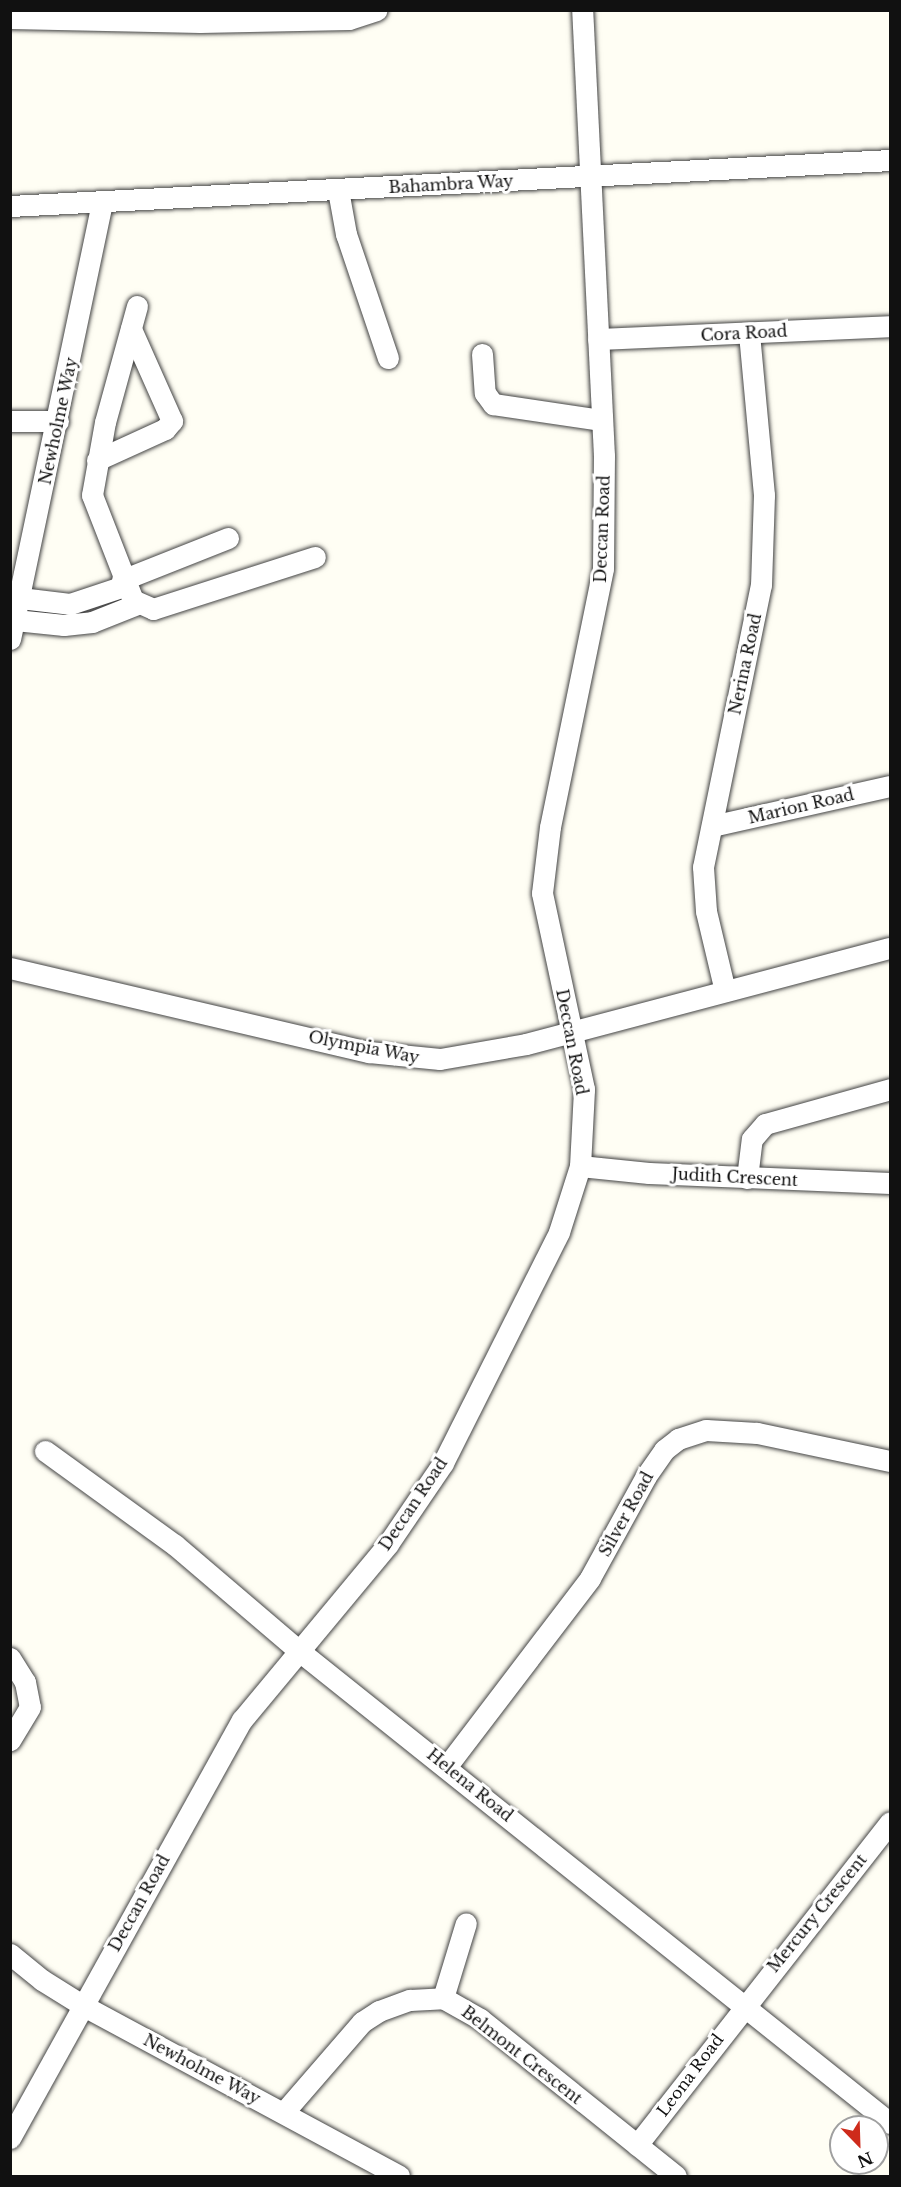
<!DOCTYPE html>
<html>
<head>
<meta charset="utf-8">
<style>
  body { margin:0 }
  #map { position:relative; width:901px; height:2187px; overflow:hidden; background:#fffef4; font-family:"Libre Baskerville",serif }
  div>[style] { position:absolute }
  .roads { filter:drop-shadow(0 0 2px #444) drop-shadow(0 0 2px #444) }
  .minor>* { height:21px; margin:-10.5px; padding:0 10.5px; transform-origin:10.5px; border-radius:10.5px; background:#fff }
  span { translate:-50% -50%; white-space:nowrap; text-align:center; line-height:1.15; -webkit-text-stroke:6px #fff; paint-order:stroke }
  .street-label { font-size:16px; color:#111 }
  .frame { position:absolute; inset:0; border:12px solid #111; pointer-events:none }
  .north { position:absolute; left:829px; top:2115px; width:60px; height:60px; box-sizing:border-box; background:#fff; border:2px solid #a0a0a0; border-radius:50%; rotate:157deg; font-size:16px; font-weight:700; line-height:24px; text-align:center; color:#111 }
  .north::after { content:''; display:block; margin:auto; width:21px; height:27px; background:#ce2b1b; clip-path:polygon(50% 0,100% 100%,50% 72%,0 100%) }
</style>
</head>
<body>
<div id="map">
  <div class="roads">
    <div class="minor">
      <i style="left:10px;top:18px;width:190px;rotate:1.2deg"></i>
      <i style="left:200px;top:22px;width:149px;rotate:-1.2deg"></i>
      <i style="left:349px;top:19px;width:29px;rotate:-18deg"></i>
      <i style="left:338px;top:190px;width:45px;rotate:79.7deg"></i>
      <i style="left:346px;top:234px;width:131px;rotate:71.3deg"></i>
      <i style="left:10px;top:206px;width:881px;rotate:-2.99deg"></i>
      <i style="left:137px;top:306px;width:120px;rotate:105.4deg"></i>
      <i style="left:105px;top:422px;width:74px;rotate:100.1deg"></i>
      <i style="left:92px;top:495px;width:113px;rotate:68.7deg"></i>
      <i style="left:133px;top:600px;width:22px;rotate:24deg"></i>
      <i style="left:153px;top:609px;width:170px;rotate:-17.8deg"></i>
      <i style="left:598px;top:339px;width:292px;rotate:-2.5deg"></i>
      <i style="left:482px;top:354px;width:39px;rotate:86deg"></i>
      <i style="left:485px;top:393px;width:14px;rotate:54deg"></i>
      <i style="left:493px;top:404px;width:110px;rotate:8.4deg"></i>
      <i style="left:10px;top:421px;width:48px"></i>
      <i style="left:97px;top:460px;width:75px;rotate:-24.5deg"></i>
      <i style="left:165px;top:429px;width:11px;rotate:-49deg"></i>
      <i style="left:172px;top:421px;width:101px;rotate:-114deg"></i>
      <i style="left:122px;top:580px;width:114px;rotate:-21.6deg"></i>
      <i style="left:20px;top:598px;width:50px;rotate:6.8deg"></i>
      <i style="left:70px;top:604px;width:57px;rotate:-18.4deg"></i>
      <i style="left:15px;top:620px;width:49px;rotate:5.8deg"></i>
      <i style="left:64px;top:625px;width:28px;rotate:-6deg"></i>
      <i style="left:92px;top:622px;width:48px;rotate:-21.8deg"></i>
      <i style="left:10px;top:639px;width:447px;rotate:-78.1deg"></i>
      <i style="left:712px;top:826px;width:182px;rotate:-12.7deg"></i>
      <i style="left:10px;top:968px;width:369px;rotate:13.2deg"></i>
      <i style="left:369px;top:1052px;width:71px;rotate:5.6deg"></i>
      <i style="left:440px;top:1059px;width:87px;rotate:-9.9deg"></i>
      <i style="left:526px;top:1044px;width:376px;rotate:-14.8deg"></i>
      <i style="left:725px;top:991px;width:82px;rotate:-103.4deg"></i>
      <i style="left:706px;top:911px;width:44px;rotate:-93.9deg"></i>
      <i style="left:703px;top:867px;width:288px;rotate:-78.4deg"></i>
      <i style="left:761px;top:585px;width:90px;rotate:-88.1deg"></i>
      <i style="left:764px;top:495px;width:163px;rotate:-95.3deg"></i>
      <i style="left:580px;top:1166px;width:69px;rotate:5.8deg"></i>
      <i style="left:649px;top:1173px;width:241px;rotate:2.4deg"></i>
      <i style="left:747px;top:1178px;width:39px;rotate:-83deg"></i>
      <i style="left:752px;top:1139px;width:20px;rotate:-49deg"></i>
      <i style="left:765px;top:1124px;width:130px;rotate:-15.6deg"></i>
      <i style="left:45px;top:1451px;width:160px;rotate:35.9deg"></i>
      <i style="left:175px;top:1545px;width:162px;rotate:40.5deg"></i>
      <i style="left:298px;top:1650px;width:758px;rotate:38.62deg"></i>
      <i style="left:10px;top:1658px;width:28px;rotate:58deg"></i>
      <i style="left:25px;top:1682px;width:25px;rotate:79deg"></i>
      <i style="left:30px;top:1707px;width:39px;rotate:121deg"></i>
      <i style="left:447px;top:1766px;width:236px;rotate:-52.7deg"></i>
      <i style="left:590px;top:1578px;width:116px;rotate:-61.2deg"></i>
      <i style="left:646px;top:1476px;width:32px;rotate:-55deg"></i>
      <i style="left:664px;top:1450px;width:18px;rotate:-38deg"></i>
      <i style="left:678px;top:1439px;width:29px;rotate:-18deg"></i>
      <i style="left:706px;top:1430px;width:51px;rotate:3.4deg"></i>
      <i style="left:757px;top:1433px;width:136px;rotate:11.9deg"></i>
      <i style="left:10px;top:1954px;width:41px;rotate:39.1deg"></i>
      <i style="left:42px;top:1980px;width:47px;rotate:32deg"></i>
      <i style="left:82px;top:2005px;width:360px;rotate:28.3deg"></i>
      <i style="left:443px;top:1998px;width:78px;rotate:-73deg"></i>
      <i style="left:284px;top:2112px;width:119px;rotate:-49.1deg"></i>
      <i style="left:362px;top:2022px;width:20px;rotate:-33deg"></i>
      <i style="left:379px;top:2011px;width:33px;rotate:-20deg"></i>
      <i style="left:410px;top:2000px;width:33px;rotate:-3deg"></i>
      <i style="left:443px;top:1998px;width:43px;rotate:29.6deg"></i>
      <i style="left:480px;top:2019px;width:251px;rotate:38.7deg"></i>
      <i style="left:10px;top:2138px;width:478px;rotate:-61deg"></i>
      <i style="left:242px;top:1720px;width:229px;rotate:-50.3deg"></i>
      <i style="left:388px;top:1544px;width:98px;rotate:-55.8deg"></i>
      <i style="left:443px;top:1463px;width:258px;rotate:-63.3deg"></i>
      <i style="left:559px;top:1232px;width:69px;rotate:-72.3deg"></i>
      <i style="left:580px;top:1166px;width:77px;rotate:-87deg"></i>
      <i style="left:584px;top:1089px;width:200px;rotate:-102.1deg"></i>
      <i style="left:542px;top:893px;width:66px;rotate:-83.1deg"></i>
      <i style="left:550px;top:827px;width:264px;rotate:-78.4deg"></i>
      <i style="left:603px;top:568px;width:112px;rotate:-89.5deg"></i>
      <i style="left:604px;top:456px;width:447px;rotate:-92.8deg"></i>
      <i style="left:637px;top:2145px;width:410px;rotate:-51.9deg"></i>
    </div>
  </div>
  <div class="street-label">
    <span style="left:451px;top:184px;rotate:-3deg">Bahambra Way</span>
    <span style="left:744px;top:333px;rotate:-3deg">Cora Road</span>
    <span style="left:58px;top:421px;rotate:-78deg">Newholme Way</span>
    <span style="left:602px;top:529px;rotate:-88deg">Deccan Road</span>
    <span style="left:745px;top:664px;rotate:-78deg">Nerina Road</span>
    <span style="left:801px;top:806px;rotate:-13deg">Marion Road</span>
    <span style="left:572px;top:1042px;rotate:79deg">Deccan Road</span>
    <span style="left:364px;top:1047px;rotate:11deg">Olympia Way</span>
    <span style="left:735px;top:1177px;rotate:3deg">Judith Crescent</span>
    <span style="left:413px;top:1504px;rotate:-56deg">Deccan Road</span>
    <span style="left:626px;top:1514px;rotate:-61deg">Silver Road</span>
    <span style="left:470px;top:1785px;rotate:39deg">Helena Road</span>
    <span style="left:139px;top:1903px;rotate:-61deg">Deccan Road</span>
    <span style="left:817px;top:1913px;rotate:-51deg">Mercury Crescent</span>
    <span style="left:522px;top:2055px;rotate:38deg">Belmont Crescent</span>
    <span style="left:202px;top:2069px;rotate:28deg">Newholme Way</span>
    <span style="left:690px;top:2075px;rotate:-53deg">Leona Road</span>
  </div>
  <div class="frame"></div>
  <div class="north">N</div>
</div>
</body>
</html>
